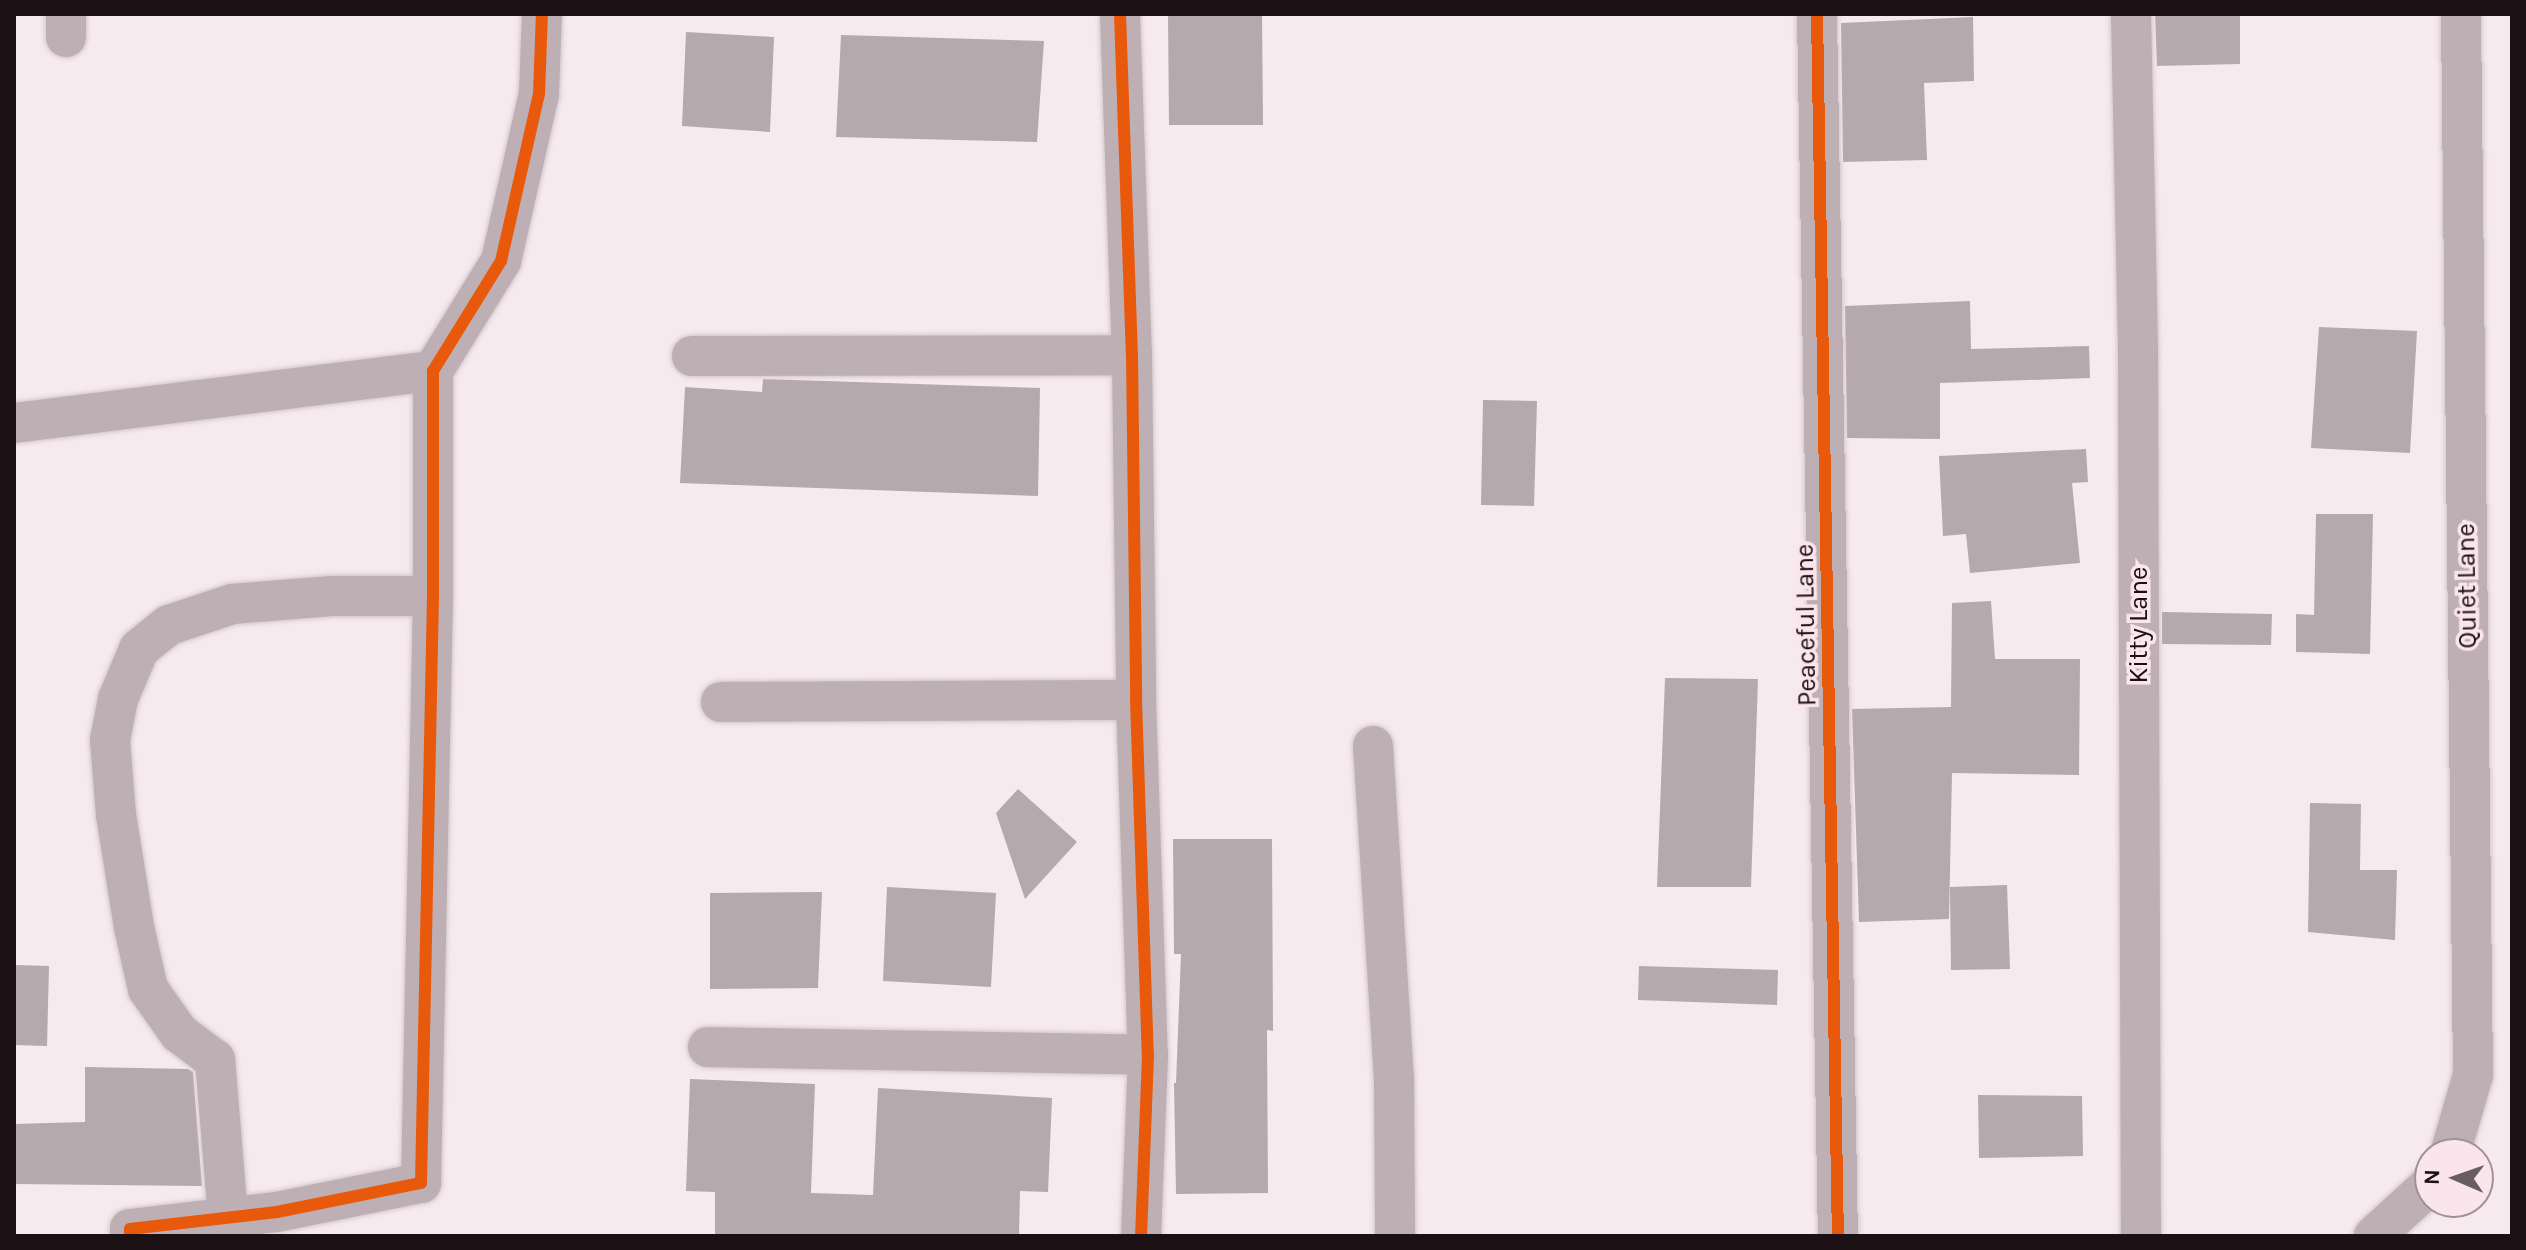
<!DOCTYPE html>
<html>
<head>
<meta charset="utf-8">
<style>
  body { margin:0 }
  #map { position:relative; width:2526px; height:1250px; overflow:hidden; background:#f6eaee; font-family:Karla,sans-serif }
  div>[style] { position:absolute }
  .building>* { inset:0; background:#b5a9ad }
  .roads { filter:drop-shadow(0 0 2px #d2c8cc) drop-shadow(0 0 2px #d2c8cc) }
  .minor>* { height:40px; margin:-20px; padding:0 20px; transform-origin:20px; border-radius:20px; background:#bdafb4 }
  .cycleway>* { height:12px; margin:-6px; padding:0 6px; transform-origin:6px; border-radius:6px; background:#e8590c }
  span { translate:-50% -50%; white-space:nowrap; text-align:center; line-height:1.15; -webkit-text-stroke:7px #fbe5ec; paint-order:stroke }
  .street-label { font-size:26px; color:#1b1115 }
  .frame { position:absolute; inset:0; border:16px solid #1b1115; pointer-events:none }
  .north { position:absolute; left:2414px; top:1138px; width:80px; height:80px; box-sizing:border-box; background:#fbe5ec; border:2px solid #a19096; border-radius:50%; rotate:272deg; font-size:22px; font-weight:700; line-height:32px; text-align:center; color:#1b1115 }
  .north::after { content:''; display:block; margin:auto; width:28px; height:36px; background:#685d61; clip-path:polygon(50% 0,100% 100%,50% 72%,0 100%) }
</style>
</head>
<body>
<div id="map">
  <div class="building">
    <i style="clip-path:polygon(1168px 14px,1262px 14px,1263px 125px,1169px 125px)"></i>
    <i style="clip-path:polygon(2155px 14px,2240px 14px,2240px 64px,2157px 66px)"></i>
    <i style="clip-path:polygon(1973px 17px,1974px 81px,1924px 83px,1927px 160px,1843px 162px,1841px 23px)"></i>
    <i style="clip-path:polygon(686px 32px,774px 37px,770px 132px,682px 126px)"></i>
    <i style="clip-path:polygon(841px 35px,1044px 41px,1037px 142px,836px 137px)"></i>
    <i style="clip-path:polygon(1970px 301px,1971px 349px,2089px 346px,2090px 378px,1940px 383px,1940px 439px,1847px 438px,1845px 306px)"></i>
    <i style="clip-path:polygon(2319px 327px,2417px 331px,2410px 453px,2311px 448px)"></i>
    <i style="clip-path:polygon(763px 379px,1040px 388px,1038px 496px,680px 483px,685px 387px,762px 392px)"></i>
    <i style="clip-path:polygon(1483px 400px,1537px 401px,1534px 506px,1481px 505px)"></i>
    <i style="clip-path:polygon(2086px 449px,2088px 482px,2072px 483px,2080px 563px,1970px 573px,1966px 534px,1943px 536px,1939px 456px)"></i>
    <i style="clip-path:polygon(2316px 514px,2373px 514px,2370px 654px,2296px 652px,2296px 614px,2314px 615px)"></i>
    <i style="clip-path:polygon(1991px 601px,1995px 659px,2080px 659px,2079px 775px,1952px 773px,1949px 919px,1859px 922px,1852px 709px,1951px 707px,1952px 603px)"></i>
    <i style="clip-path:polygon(2162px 612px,2272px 614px,2271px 645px,2162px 644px)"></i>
    <i style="clip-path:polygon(1665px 678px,1758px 679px,1751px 887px,1657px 887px)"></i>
    <i style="clip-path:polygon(1018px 789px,1077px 842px,1025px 899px,996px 813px)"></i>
    <i style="clip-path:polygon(2310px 803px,2361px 804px,2360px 870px,2397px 870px,2395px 940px,2308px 932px)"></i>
    <i style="clip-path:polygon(1173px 839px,1272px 839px,1273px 1031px,1267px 1030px,1268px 1193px,1176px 1194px,1174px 1083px,1176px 1083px,1181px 954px,1174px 954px)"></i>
    <i style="clip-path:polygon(2007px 885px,2010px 969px,1951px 970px,1950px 887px)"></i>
    <i style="clip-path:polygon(887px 887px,996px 893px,991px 987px,883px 981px)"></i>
    <i style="clip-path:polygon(822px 892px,818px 988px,710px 989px,710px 893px)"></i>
    <i style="clip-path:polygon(14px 965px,49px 966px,47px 1046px,14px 1045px)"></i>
    <i style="clip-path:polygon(1639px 966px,1778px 970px,1777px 1005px,1638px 1000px)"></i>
    <i style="clip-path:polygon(85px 1067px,188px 1069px,193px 1072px,202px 1186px,14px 1184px,14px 1124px,85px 1122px)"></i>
    <i style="clip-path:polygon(690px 1079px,815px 1084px,811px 1193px,873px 1195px,878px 1088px,1052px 1098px,1048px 1192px,1020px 1191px,1019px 1236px,715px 1236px,715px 1192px,686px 1191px)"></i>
    <i style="clip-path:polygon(1978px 1095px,2082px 1096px,2083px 1156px,1979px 1158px)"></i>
  </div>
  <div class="roads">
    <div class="minor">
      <i style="left:66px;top:14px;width:23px;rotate:90deg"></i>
      <i style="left:1120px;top:14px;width:341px;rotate:88deg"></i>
      <i style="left:1132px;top:355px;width:345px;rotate:89.3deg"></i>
      <i style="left:1136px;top:700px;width:355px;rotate:88.1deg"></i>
      <i style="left:1148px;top:1055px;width:181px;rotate:92.2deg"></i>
      <i style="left:1817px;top:14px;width:1222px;rotate:89.02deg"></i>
      <i style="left:2131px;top:14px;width:336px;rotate:88.8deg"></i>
      <i style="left:2138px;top:350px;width:886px;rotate:89.81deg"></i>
      <i style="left:692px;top:356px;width:440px;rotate:-0.1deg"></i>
      <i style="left:14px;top:423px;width:422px;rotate:-7.1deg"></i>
      <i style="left:721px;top:702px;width:415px;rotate:-0.3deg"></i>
      <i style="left:1373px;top:746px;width:334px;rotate:86.4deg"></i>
      <i style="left:1394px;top:1079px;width:157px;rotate:89.6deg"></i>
      <i style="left:708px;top:1047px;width:440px;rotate:1deg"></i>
      <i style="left:2450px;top:1154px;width:82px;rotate:-73.8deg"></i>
      <i style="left:2473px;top:1075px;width:1061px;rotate:-90.65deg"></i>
      <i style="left:228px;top:1217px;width:158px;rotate:-94.7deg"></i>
      <i style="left:215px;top:1060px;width:45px;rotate:-143.1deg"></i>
      <i style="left:179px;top:1033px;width:54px;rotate:-125.2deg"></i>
      <i style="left:148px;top:989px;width:64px;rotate:-102.7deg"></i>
      <i style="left:134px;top:927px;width:113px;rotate:-99.1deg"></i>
      <i style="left:116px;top:815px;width:75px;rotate:-94.6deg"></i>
      <i style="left:110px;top:740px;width:42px;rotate:-79deg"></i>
      <i style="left:118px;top:699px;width:54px;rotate:-67.2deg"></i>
      <i style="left:139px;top:649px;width:38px;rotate:-39deg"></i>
      <i style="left:169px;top:625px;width:66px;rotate:-18.4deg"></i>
      <i style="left:232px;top:604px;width:100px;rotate:-4.6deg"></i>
      <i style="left:332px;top:596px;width:101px"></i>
      <i style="left:130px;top:1236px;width:7px;rotate:-90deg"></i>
      <i style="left:130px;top:1229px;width:148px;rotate:-6.6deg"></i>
      <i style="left:277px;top:1212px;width:147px;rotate:-11.4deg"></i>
      <i style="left:421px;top:1183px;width:587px;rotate:-88.83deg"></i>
      <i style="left:433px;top:596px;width:225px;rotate:-90deg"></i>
      <i style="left:433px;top:371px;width:129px;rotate:-58.3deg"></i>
      <i style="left:501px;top:261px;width:171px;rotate:-77.2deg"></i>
      <i style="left:539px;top:94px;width:80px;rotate:-87.9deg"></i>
      <i style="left:2374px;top:1236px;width:76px;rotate:-42.3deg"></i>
    </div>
  </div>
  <div class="cycleway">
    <i style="left:1120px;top:14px;width:341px;rotate:88deg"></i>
    <i style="left:1132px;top:355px;width:345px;rotate:89.3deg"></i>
    <i style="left:1136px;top:700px;width:355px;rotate:88.1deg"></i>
    <i style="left:1148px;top:1055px;width:181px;rotate:92.2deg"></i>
    <i style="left:1817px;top:14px;width:1222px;rotate:89.02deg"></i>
    <i style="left:130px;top:1236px;width:7px;rotate:-90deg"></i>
    <i style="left:130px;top:1229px;width:148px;rotate:-6.6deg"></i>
    <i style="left:277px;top:1212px;width:147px;rotate:-11.4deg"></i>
    <i style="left:421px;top:1183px;width:587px;rotate:-88.83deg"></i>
    <i style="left:433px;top:596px;width:225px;rotate:-90deg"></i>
    <i style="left:433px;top:371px;width:129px;rotate:-58.3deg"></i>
    <i style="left:501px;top:261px;width:171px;rotate:-77.2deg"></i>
    <i style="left:539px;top:94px;width:80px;rotate:-87.9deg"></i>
  </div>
  <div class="street-label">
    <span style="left:2467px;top:586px;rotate:-91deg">Quiet Lane</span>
    <span style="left:1806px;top:625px;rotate:-91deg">Peaceful Lane</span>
    <span style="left:2139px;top:625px;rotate:-90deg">Kitty Lane</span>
  </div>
  <div class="frame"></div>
  <div class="north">N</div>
</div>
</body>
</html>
